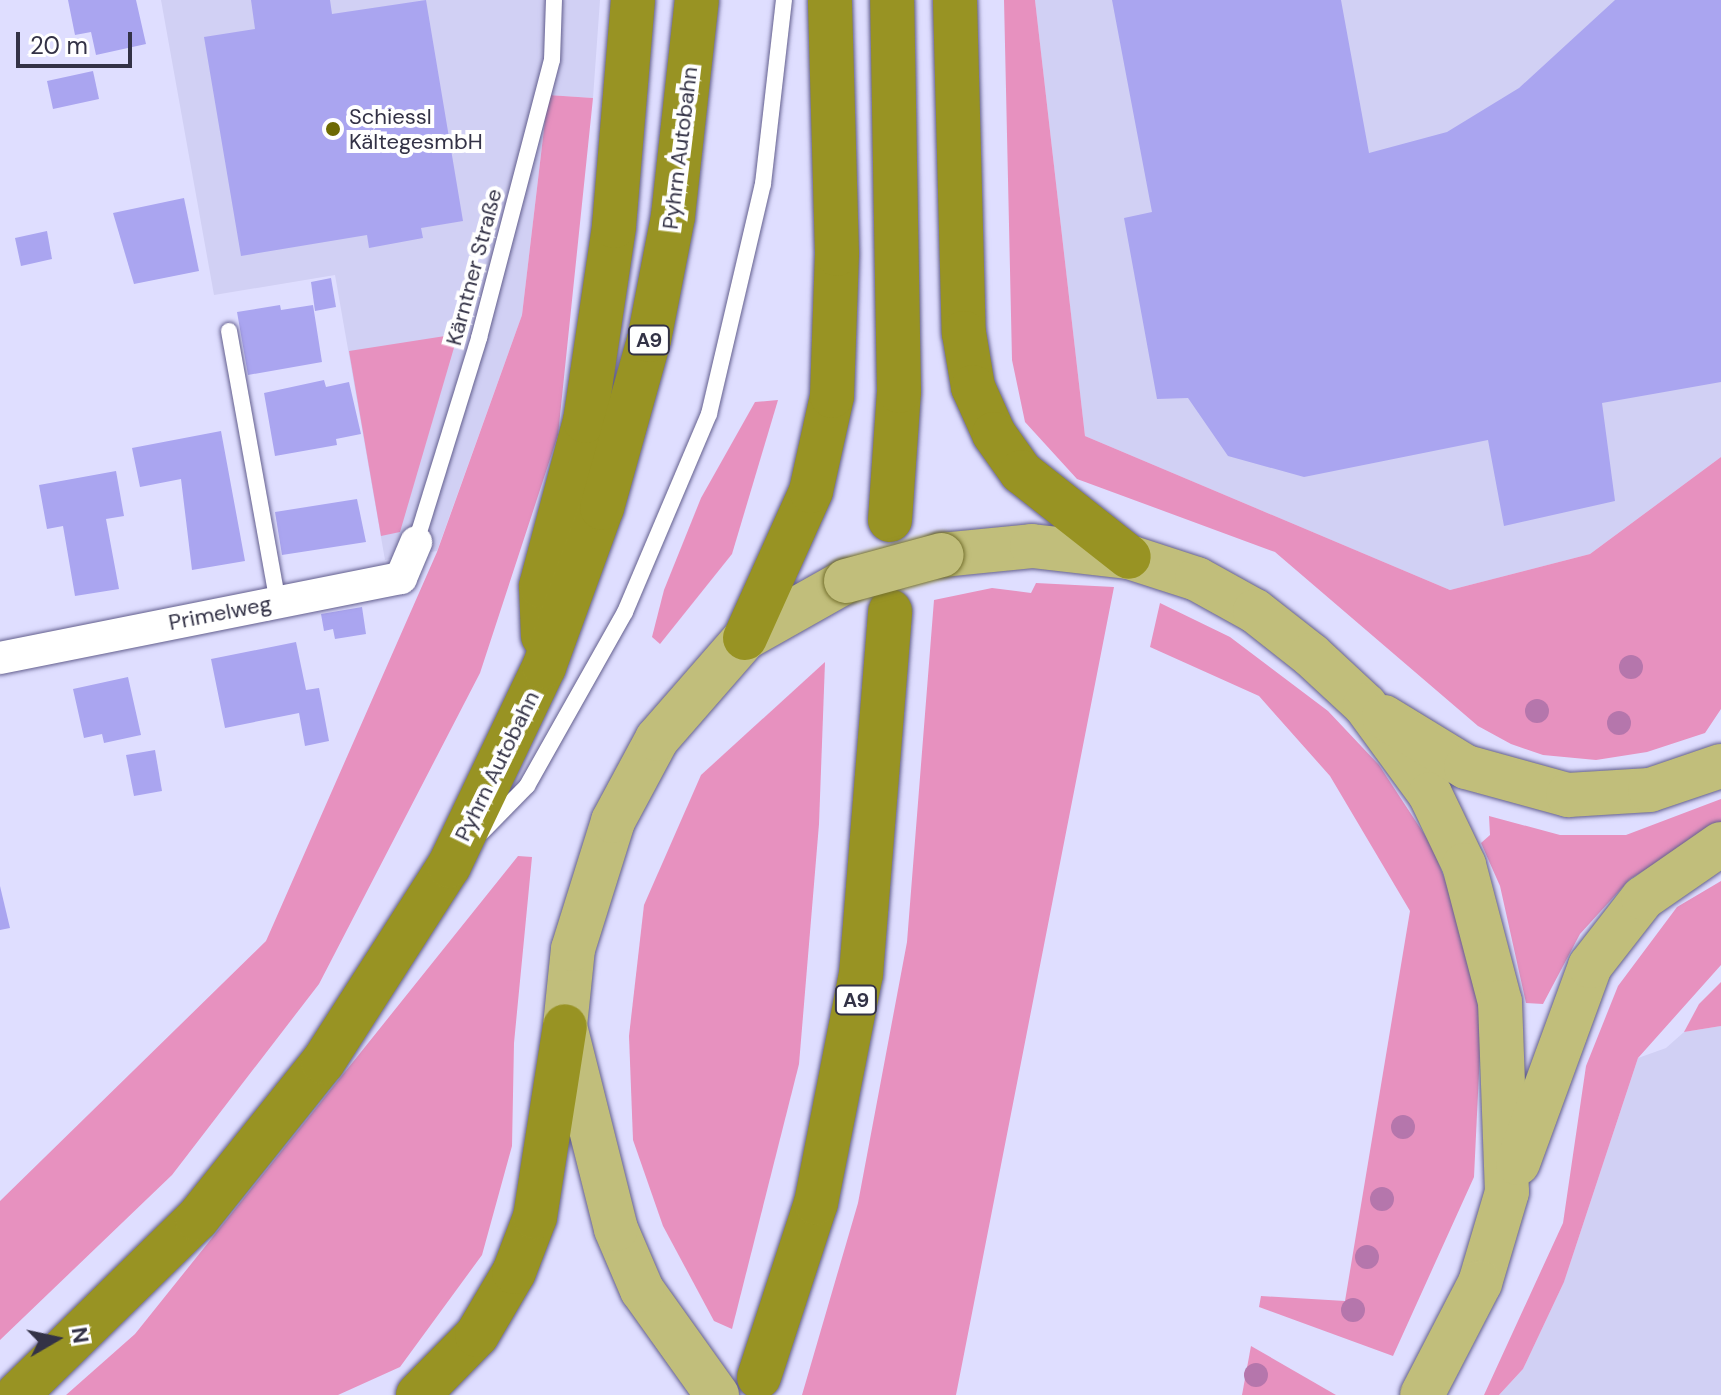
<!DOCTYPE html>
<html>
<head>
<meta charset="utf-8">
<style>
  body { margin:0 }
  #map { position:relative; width:1721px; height:1395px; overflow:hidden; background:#dfdeff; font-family:"DM Sans",sans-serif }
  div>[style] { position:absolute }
  .built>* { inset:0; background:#d1d0f4 }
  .green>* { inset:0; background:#e791bf }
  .building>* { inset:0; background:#aaa5f0 }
  .roads { filter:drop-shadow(0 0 2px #635f8e) drop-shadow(0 0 2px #635f8e) }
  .lane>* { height:16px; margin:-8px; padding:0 8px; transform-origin:8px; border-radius:8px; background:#fff }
  .street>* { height:32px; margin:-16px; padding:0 16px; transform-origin:16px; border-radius:16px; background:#fff }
  .primary>* { height:44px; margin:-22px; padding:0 22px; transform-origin:22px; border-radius:22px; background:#c1be7b }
  .highway>* { height:44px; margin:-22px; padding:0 22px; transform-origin:22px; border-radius:22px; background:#989323 }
  .bridges { filter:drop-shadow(0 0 2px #75712f) drop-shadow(0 0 2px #75712f) }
  .primary-bridge>* { height:44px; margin:-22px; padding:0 22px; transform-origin:22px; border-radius:22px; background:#c1be7b }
  .trees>* { width:24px; height:24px; margin:-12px; border-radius:50%; background:#b576ac }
  .dots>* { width:22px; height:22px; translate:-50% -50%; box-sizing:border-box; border:4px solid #fff; border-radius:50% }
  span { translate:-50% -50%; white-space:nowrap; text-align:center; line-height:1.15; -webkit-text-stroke:8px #fff; paint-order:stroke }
  .shield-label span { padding:2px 6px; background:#fff; border:2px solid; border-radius:6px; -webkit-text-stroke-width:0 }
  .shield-label { font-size:20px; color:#333246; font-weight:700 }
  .poi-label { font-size:22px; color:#333246 }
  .left { translate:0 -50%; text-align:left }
  .street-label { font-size:22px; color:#333246 }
  .north { position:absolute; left:16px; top:1299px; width:80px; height:80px; -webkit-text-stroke:6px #fff; paint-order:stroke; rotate:81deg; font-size:22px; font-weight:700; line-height:32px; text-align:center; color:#333246 }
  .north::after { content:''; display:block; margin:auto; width:28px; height:36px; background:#333246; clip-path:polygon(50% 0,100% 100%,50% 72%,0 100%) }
  .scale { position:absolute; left:16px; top:32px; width:116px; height:36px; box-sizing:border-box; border:4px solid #333246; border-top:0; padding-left:10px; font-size:24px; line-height:28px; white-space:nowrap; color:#333246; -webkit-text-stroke:6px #fff; paint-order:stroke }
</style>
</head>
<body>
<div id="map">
  <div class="built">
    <i style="clip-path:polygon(161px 0,600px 0,593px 98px,548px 95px,522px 315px,437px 551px,385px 560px,335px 275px,214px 295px)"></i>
    <i style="clip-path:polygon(1035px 0,1721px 0,1721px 457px,1590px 554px,1450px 590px,1085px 436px)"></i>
    <i style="clip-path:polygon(1721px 1026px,1721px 1395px,1499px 1395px,1523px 1369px,1564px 1282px,1638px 1058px,1666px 1048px,1684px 1032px)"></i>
  </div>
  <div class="green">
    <i style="clip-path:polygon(1004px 0,1035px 0,1085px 436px,1450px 590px,1590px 554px,1721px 457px,1721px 709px,1705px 733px,1647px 752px,1596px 760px,1543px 755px,1511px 744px,1478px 726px,1275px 552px,1077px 479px,1025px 422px,1012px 360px)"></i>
    <i style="clip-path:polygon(548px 95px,593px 98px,558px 435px,480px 673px,319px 984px,172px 1175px,0 1340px,0 1201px,266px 941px,437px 552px,522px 315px)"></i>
    <i style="clip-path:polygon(458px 334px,400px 532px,381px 536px,349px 351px)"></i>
    <i style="clip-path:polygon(778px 400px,732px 554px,660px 644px,652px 637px,664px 590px,701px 498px,755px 402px)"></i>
    <i style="clip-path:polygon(1036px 583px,1114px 587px,956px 1395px,802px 1395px,858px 1203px,907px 942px,934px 600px,992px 588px,1031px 593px)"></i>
    <i style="clip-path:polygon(1160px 603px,1230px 637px,1328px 711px,1379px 765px,1432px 846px,1463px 927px,1482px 1010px,1474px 1177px,1393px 1356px,1259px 1307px,1261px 1296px,1345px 1301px,1410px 911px,1330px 776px,1259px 696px,1150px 647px)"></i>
    <i style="clip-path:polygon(825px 662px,819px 824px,799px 1064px,732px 1329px,714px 1321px,663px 1226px,633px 1140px,629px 1036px,644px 905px,701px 775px)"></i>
    <i style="clip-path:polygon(1721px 799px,1721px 824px,1630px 879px,1580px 934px,1543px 1004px,1526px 1003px,1500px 886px,1481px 843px,1490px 835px,1489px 816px,1560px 835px,1626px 835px)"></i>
    <i style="clip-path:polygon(518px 856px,532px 857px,514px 1043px,512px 1146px,482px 1255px,400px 1367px,338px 1395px,66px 1395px,135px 1334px)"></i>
    <i style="clip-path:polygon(1721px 881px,1721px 965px,1638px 1058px,1564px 1282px,1523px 1369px,1499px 1395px,1484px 1395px,1563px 1223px,1586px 1066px,1618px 986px,1677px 907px)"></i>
    <i style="clip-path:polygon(1721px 982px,1721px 1026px,1684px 1032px,1699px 1004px)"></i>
    <i style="clip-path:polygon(1251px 1346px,1336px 1395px,1242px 1395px)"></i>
  </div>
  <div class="building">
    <i style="clip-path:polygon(68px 0,136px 0,146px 44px,96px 55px,91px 32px,75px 35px)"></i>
    <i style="clip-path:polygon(251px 0,330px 0,332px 14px,426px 0,463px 221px,421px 228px,423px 238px,369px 248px,367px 235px,241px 256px,204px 37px,255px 29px)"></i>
    <i style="clip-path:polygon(1112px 0,1341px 0,1369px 153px,1447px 132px,1519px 88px,1615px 0,1721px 0,1721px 382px,1602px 403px,1615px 501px,1504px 526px,1488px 440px,1304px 477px,1228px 456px,1188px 398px,1157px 399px,1124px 218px,1152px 212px)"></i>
    <i style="clip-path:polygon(93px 71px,99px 99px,53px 109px,47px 81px)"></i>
    <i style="clip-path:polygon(184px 198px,199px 271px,134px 284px,113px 213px)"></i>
    <i style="clip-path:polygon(47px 231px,52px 259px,21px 266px,15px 238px)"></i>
    <i style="clip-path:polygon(331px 278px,336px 307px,315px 311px,311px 282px)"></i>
    <i style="clip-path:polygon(280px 305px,281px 310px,313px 305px,322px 362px,248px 375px,237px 312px)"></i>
    <i style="clip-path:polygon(324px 380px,326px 387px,349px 382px,361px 434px,336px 439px,337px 445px,275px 456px,264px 393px)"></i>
    <i style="clip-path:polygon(221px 431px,245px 561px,192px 570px,181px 479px,140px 487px,132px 448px)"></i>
    <i style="clip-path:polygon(116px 471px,124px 516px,106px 519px,119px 589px,75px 596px,63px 526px,47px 529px,39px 485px)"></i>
    <i style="clip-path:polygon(357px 499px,366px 542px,282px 555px,275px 512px)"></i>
    <i style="clip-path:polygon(362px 607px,366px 634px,335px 639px,333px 629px,324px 631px,321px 614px)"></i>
    <i style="clip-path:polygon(296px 642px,306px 690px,319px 688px,329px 741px,305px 746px,299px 713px,225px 728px,211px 659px)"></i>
    <i style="clip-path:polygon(128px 677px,141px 735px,104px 743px,102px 734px,84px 738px,73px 689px)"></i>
    <i style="clip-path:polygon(155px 750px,162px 791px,134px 796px,126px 755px)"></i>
    <i style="clip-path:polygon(0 886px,10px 928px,0 930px)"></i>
  </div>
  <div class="roads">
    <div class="lane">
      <i style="left:229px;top:331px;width:275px;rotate:79.8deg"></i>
      <i style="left:416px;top:542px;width:214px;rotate:-72.8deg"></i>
      <i style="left:479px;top:338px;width:287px;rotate:-75.3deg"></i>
      <i style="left:552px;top:60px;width:60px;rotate:-88.1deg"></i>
      <i style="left:483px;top:831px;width:63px;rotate:-45.6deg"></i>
      <i style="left:527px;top:786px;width:200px;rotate:-60.6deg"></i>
      <i style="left:625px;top:612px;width:215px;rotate:-67deg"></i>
      <i style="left:709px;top:414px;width:236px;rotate:-76.8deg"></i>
      <i style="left:763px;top:184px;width:185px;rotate:-83.5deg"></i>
    </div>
    <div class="street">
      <i style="left:0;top:658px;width:409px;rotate:-11.3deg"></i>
      <i style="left:401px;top:578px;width:39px;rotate:-67deg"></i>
    </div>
    <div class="primary">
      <i style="left:942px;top:555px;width:90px;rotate:-5.7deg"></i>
      <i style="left:1032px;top:546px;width:98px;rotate:6.5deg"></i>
      <i style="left:1129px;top:557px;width:71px;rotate:17.9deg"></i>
      <i style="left:1197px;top:579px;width:66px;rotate:28.9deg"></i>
      <i style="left:1255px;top:611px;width:71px;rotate:38.2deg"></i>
      <i style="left:1311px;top:655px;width:74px;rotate:42.8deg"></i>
      <i style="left:1365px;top:705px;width:110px;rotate:53.9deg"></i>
      <i style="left:1430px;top:794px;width:79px;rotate:64.4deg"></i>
      <i style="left:1464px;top:865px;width:142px;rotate:75.3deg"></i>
      <i style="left:1500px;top:1002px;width:190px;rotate:87.9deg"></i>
      <i style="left:1507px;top:1192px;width:95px;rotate:106.5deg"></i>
      <i style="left:1480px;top:1283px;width:126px;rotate:117.4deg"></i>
      <i style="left:1384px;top:717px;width:96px;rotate:31.4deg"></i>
      <i style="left:1466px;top:767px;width:106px;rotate:15.4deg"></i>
      <i style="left:1568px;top:795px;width:82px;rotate:-3.5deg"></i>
      <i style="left:1650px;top:790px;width:75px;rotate:-18.7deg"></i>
      <i style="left:1518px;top:1163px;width:210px;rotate:-69.9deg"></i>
      <i style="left:1590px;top:966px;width:86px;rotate:-52.1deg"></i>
      <i style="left:1643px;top:898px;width:95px;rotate:-34.7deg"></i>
      <i style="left:717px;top:1395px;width:129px;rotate:-125.5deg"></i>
      <i style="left:642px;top:1290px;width:66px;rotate:-113.1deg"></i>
      <i style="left:616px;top:1229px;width:209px;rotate:-104.1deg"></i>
      <i style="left:565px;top:1026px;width:77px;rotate:-84.1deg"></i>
      <i style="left:573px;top:949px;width:134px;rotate:-72.6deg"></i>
      <i style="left:613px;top:821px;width:93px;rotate:-61.8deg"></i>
      <i style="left:657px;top:739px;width:134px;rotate:-48.9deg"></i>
      <i style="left:745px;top:638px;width:116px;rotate:-29.4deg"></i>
    </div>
    <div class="highway">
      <i style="left:955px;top:0;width:333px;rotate:88.5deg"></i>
      <i style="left:964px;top:333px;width:55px;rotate:80.5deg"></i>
      <i style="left:973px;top:387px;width:51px;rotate:65.9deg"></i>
      <i style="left:994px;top:434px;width:47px;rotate:54.6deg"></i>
      <i style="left:1021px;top:472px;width:137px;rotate:38.2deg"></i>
      <i style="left:890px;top:520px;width:129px;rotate:-86deg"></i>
      <i style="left:899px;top:391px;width:391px;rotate:-91deg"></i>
      <i style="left:543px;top:636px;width:50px;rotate:-92.3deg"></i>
      <i style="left:541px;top:586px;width:171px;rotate:-75.1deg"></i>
      <i style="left:585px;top:421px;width:197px;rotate:-81.5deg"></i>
      <i style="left:614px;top:226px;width:227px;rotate:-85.2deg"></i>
      <i style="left:745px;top:638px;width:161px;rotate:-65.8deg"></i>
      <i style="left:811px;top:491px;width:97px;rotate:-77.5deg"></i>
      <i style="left:832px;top:396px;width:142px;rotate:-88deg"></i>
      <i style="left:837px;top:254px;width:254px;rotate:-91.6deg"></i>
      <i style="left:759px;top:1377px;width:183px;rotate:-71.9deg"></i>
      <i style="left:816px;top:1203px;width:233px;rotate:-78.9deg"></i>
      <i style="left:861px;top:974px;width:364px;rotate:-85.4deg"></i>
      <i style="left:17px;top:1395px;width:252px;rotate:-44.4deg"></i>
      <i style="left:197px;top:1219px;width:201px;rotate:-51.3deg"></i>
      <i style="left:323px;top:1062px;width:233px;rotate:-57.3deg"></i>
      <i style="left:449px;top:866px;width:221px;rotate:-64.5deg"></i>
      <i style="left:544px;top:667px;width:169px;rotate:-70deg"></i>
      <i style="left:602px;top:508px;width:174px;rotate:-74.4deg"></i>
      <i style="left:649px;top:340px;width:126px;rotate:-79deg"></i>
      <i style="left:673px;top:216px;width:217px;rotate:-83.7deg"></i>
      <i style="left:418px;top:1395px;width:84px;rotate:-45.5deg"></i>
      <i style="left:477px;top:1335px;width:73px;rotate:-59.6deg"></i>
      <i style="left:514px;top:1272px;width:59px;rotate:-69.1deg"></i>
      <i style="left:535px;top:1217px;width:193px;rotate:-81.1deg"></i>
    </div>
  </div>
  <div class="bridges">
    <div class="primary-bridge">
      <i style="left:846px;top:581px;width:99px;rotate:-15.2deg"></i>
    </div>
  </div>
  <div class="trees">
    <i style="left:1631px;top:667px"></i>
    <i style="left:1537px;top:711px"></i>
    <i style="left:1619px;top:723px"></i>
    <i style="left:1403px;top:1127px"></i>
    <i style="left:1382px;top:1199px"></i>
    <i style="left:1367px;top:1257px"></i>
    <i style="left:1353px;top:1310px"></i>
    <i style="left:1256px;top:1375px"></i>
  </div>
  <div class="dots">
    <i style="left:333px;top:129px;background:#6d6902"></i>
  </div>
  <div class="shield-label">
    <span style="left:649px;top:340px">A9</span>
    <span style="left:856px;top:1000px">A9</span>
  </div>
  <div class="poi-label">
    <span class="left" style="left:349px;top:129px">Schiessl<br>KältegesmbH</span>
  </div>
  <div class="street-label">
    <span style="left:680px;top:148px;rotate:-83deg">Pyhrn Autobahn</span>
    <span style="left:474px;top:267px;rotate:-75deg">Kärntner Straße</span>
    <span style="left:220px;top:613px;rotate:-11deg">Primelweg</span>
    <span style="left:497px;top:766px;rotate:-64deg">Pyhrn Autobahn</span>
  </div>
  <div class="north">N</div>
  <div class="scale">20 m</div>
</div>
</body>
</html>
